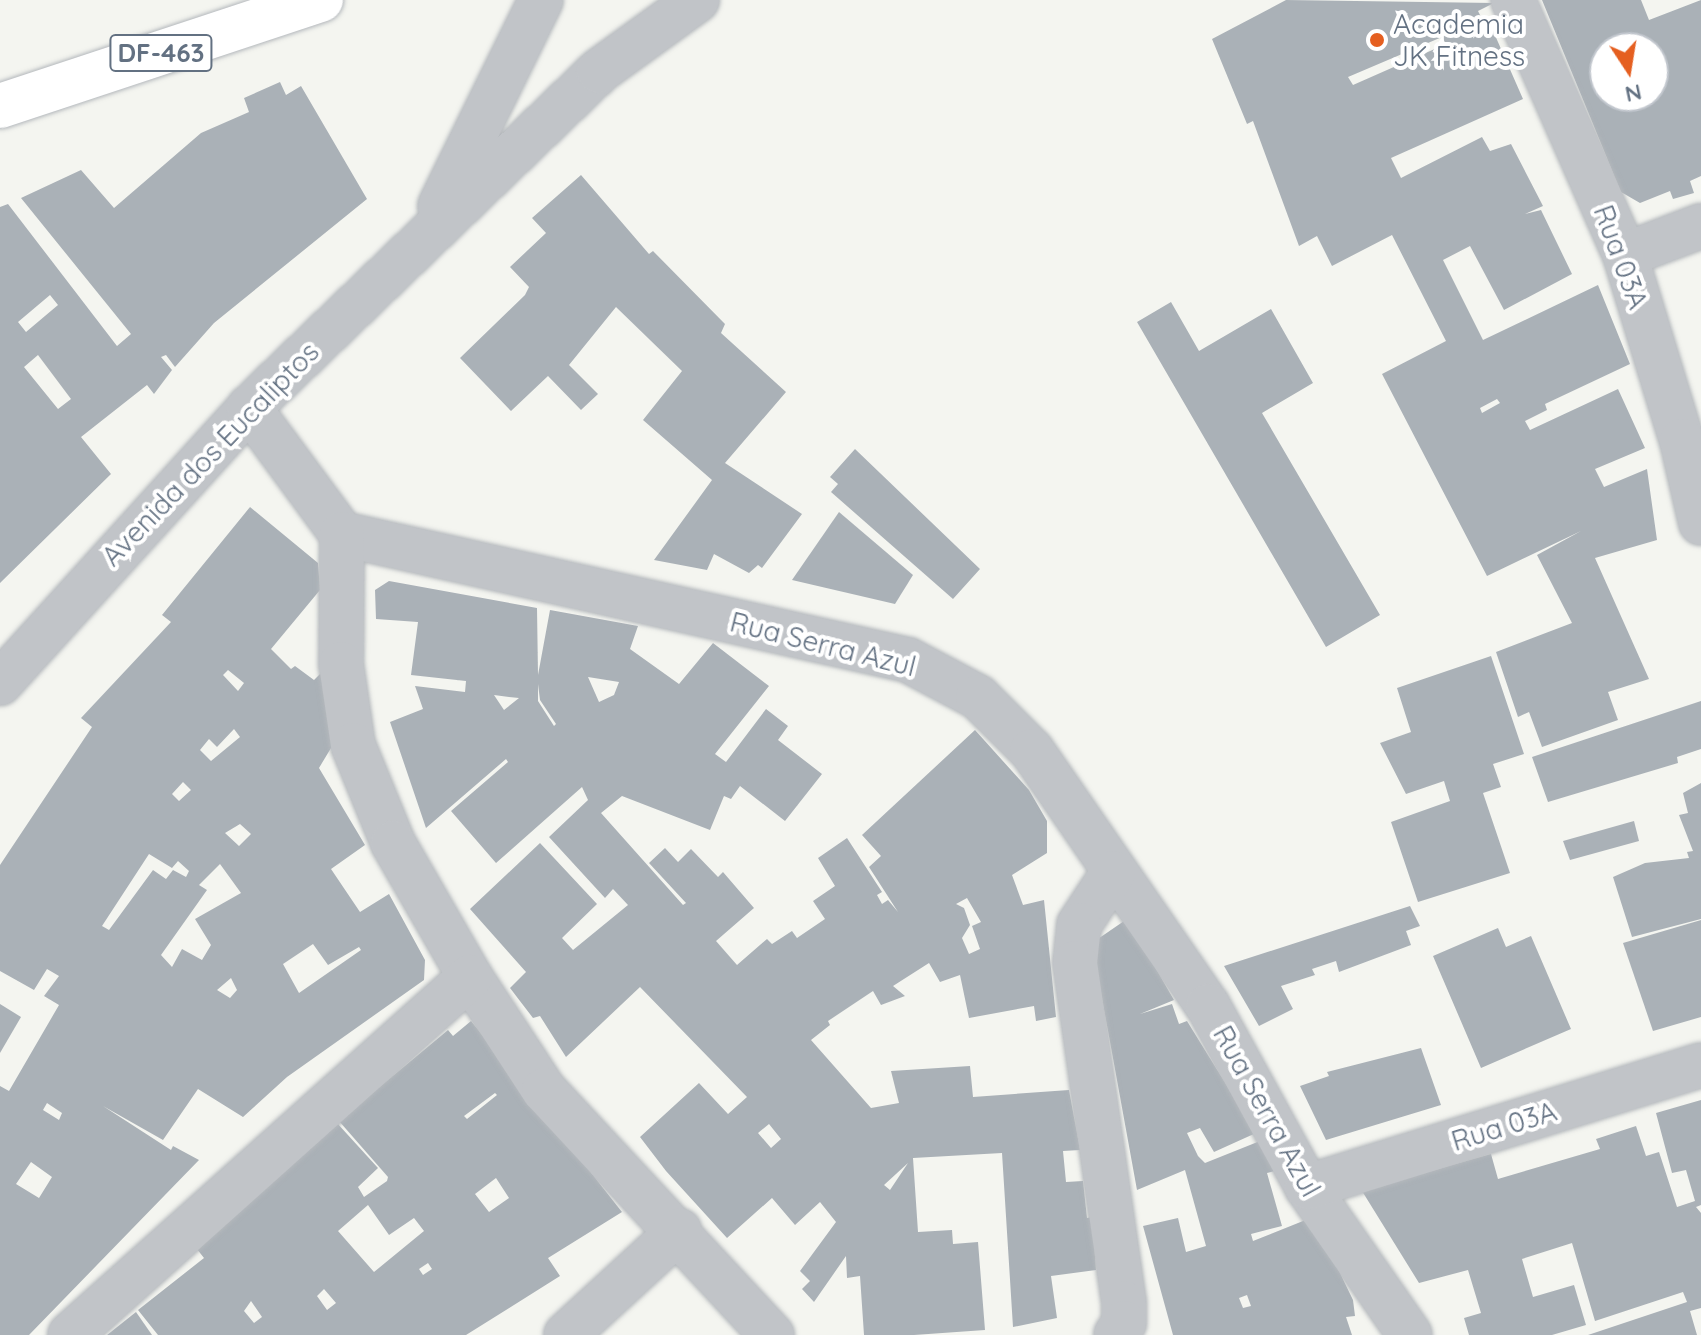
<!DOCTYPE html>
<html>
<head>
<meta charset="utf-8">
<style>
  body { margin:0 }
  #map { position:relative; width:1701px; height:1335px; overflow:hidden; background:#f4f5f0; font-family:Quicksand,sans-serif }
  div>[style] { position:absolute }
  .building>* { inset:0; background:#aab1b7 }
  .roads { filter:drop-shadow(0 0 2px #b4b8bc) drop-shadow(0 0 2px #b4b8bc) }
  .minor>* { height:44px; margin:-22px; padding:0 22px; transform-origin:22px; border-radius:22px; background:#c1c4c8 }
  .major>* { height:44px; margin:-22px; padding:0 22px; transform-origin:22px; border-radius:22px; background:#fff }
  .dots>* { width:22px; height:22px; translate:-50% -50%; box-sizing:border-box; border:4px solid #fff; border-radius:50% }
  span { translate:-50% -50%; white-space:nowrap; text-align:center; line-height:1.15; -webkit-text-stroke:8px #fff; paint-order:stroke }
  .shield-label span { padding:2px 6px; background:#fff; border:2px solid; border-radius:6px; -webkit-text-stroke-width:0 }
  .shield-label { font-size:26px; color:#637182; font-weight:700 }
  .poi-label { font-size:28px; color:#637182 }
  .left { translate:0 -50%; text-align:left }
  .street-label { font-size:28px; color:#637182 }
  .north { position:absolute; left:1589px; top:32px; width:80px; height:80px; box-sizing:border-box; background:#fff; border:2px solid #c1c6cd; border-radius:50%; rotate:168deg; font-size:22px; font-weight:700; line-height:32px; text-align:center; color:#637182 }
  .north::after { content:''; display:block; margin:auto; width:28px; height:36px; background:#e55f20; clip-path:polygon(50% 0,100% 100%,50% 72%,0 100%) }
</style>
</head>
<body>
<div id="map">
  <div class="building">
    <i style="clip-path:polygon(evenodd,1286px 0,1494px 3px,1478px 11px,1482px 19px,1487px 17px,1523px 99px,1391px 158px,1401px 178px,1482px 137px,1490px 151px,1511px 144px,1543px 206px,1525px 214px,1541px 210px,1572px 274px,1504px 310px,1470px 246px,1443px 260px,1483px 340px,1598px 285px,1630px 364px,1545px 404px,1547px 410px,1525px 421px,1530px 430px,1618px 389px,1645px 448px,1595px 469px,1604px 487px,1647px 469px,1657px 540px,1595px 558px,1649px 679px,1608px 692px,1618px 720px,1542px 747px,1529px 712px,1518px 717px,1496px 652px,1572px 623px,1537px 555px,1581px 531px,1487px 576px,1382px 374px,1446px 341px,1392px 235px,1332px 266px,1317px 236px,1299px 246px,1253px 121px,1247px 124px,1212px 39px,1286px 0,1442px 37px,1446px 44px,1353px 85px,1348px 77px,1442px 37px,1286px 0,1497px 399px,1500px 403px,1482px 413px,1480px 408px,1497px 399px)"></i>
    <i style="clip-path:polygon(evenodd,1542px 0,1641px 0,1649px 20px,1701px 0,1701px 176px,1690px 181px,1694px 193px,1673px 199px,1670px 191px,1640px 203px,1621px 192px,1542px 0,1605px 48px,1653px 48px,1653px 96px,1605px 96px,1605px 48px)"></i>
    <i style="clip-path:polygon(evenodd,280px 82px,286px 95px,301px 86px,367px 199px,214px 323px,175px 367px,166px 355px,161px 357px,172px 370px,154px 394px,147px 385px,81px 437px,111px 474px,0 583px,0 207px,8px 204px,117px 346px,131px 334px,21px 198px,81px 170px,114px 208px,201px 133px,249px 112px,244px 98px,280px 82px,50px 295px,58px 305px,26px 332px,18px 322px,50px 295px,280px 82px,38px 355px,71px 399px,58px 409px,24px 367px,38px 355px)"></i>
    <i style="clip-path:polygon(581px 175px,649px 254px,653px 251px,725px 324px,721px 333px,786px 392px,725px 463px,802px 514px,762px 568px,758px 565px,749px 573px,714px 554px,707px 570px,654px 560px,712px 480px,643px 420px,682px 371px,616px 307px,569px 365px,598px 394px,581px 410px,548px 376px,511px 411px,460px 358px,525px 295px,529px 287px,510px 267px,546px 233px,532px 218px)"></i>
    <i style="clip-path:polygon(1171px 302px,1199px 351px,1271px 309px,1313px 383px,1262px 413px,1380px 615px,1326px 647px,1137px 322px)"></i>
    <i style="clip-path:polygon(855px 449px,980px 569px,953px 599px,831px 492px,838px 484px,830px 477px)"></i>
    <i style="clip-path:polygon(evenodd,250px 507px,318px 563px,320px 590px,271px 649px,291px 669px,295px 666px,314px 680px,329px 665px,334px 743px,319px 768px,365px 845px,331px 869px,360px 912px,389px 894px,425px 960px,424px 980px,287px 1077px,243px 1117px,198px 1089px,163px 1140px,103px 1106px,171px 1150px,173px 1146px,199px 1160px,29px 1335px,0 1335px,0 1086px,9px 1091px,59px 1005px,44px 996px,59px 976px,47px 969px,34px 990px,0 971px,0 865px,92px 727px,81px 718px,171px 622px,162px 615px,250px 507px,228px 670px,244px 683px,238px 691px,223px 675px,228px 670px,250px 507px,234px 729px,240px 737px,211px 761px,200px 750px,209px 739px,217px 747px,234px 729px,250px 507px,183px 782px,191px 790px,179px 801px,172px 794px,183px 782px,250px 507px,240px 824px,251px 834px,239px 846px,225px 833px,240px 824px,250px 507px,149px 854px,172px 868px,178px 861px,189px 871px,186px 877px,173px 870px,166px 879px,153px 870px,109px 930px,102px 926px,149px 854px,250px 507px,220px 864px,241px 893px,195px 919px,211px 945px,202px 960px,182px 949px,172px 967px,161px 955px,207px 890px,199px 885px,220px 864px,250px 507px,313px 944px,328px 965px,359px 947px,361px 950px,299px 993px,283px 964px,313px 944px,250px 507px,231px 978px,237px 990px,230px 998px,217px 990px,231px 978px,250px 507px,47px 1103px,62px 1113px,59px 1120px,43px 1110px,47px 1103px,250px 507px,31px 1162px,52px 1177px,39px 1198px,16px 1184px,31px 1162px)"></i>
    <i style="clip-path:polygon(839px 512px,913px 575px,895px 604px,792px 580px)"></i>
    <i style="clip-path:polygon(evenodd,389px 581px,537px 608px,538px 675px,550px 610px,638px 626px,630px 649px,679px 684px,713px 643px,769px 686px,715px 754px,726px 762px,766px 709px,788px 726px,778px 740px,822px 774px,785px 821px,740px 786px,731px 799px,724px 796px,710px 830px,622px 796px,601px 813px,683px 905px,686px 903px,649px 863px,665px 848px,678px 862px,691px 849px,718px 877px,723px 872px,754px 908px,716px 941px,737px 965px,767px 939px,772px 944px,792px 931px,797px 938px,825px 919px,813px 901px,835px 886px,818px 858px,847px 838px,882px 892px,877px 895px,882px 904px,888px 900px,898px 912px,869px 867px,881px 856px,862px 835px,975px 730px,1029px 790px,1047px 821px,1047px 853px,1012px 875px,1023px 905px,1044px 900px,1056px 1017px,1036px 1021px,1034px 1006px,969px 1018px,960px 975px,940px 982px,929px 963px,893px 986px,905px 996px,881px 1005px,873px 991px,828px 1021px,830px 1025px,811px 1040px,871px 1108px,899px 1103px,891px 1071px,970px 1066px,973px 1097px,1069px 1090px,1080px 1150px,1063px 1151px,1066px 1182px,1083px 1181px,1087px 1218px,1092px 1217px,1096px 1270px,1051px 1276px,1057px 1318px,1013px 1327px,1002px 1153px,913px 1158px,918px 1232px,952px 1230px,953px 1244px,978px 1242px,985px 1330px,914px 1335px,864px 1335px,860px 1276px,847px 1278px,846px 1256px,814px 1302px,802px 1289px,810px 1281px,800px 1271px,836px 1222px,820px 1202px,795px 1225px,772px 1198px,727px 1238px,666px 1171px,640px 1137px,699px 1083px,728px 1114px,747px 1097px,640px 987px,566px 1057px,540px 1016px,533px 1018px,510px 988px,526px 972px,470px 909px,540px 843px,597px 904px,562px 938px,573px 950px,628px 905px,613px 889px,605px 898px,549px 837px,588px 800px,582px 787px,496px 863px,451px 811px,508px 762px,506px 759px,426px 828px,390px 722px,423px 709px,415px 686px,465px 692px,466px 681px,411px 675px,418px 622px,376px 619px,375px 590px,389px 581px,588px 677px,619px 682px,614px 695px,599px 702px,588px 677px,389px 581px,538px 684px,540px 700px,556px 724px,554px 726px,538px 701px,538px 684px,389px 581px,494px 695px,509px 697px,519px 698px,504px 710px,494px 695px,389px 581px,967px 898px,981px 922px,972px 926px,980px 949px,969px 954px,962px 938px,970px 925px,964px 908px,956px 904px,967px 898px,389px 581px,769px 1124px,781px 1139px,771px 1148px,758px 1133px,769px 1124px,389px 581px,908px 1163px,890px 1190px,884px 1185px,908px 1163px)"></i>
    <i style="clip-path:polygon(1491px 656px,1524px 754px,1493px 764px,1501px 787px,1483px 793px,1510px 873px,1418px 902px,1391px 822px,1450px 801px,1444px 781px,1406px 794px,1380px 743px,1411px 732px,1397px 688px)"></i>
    <i style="clip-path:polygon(1701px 701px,1701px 749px,1677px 757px,1678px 763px,1548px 802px,1532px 757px)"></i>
    <i style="clip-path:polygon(1701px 783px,1701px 919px,1632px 937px,1613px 877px,1645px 863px,1689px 858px,1687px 852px,1693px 851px,1679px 815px,1688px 813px,1683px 793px)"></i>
    <i style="clip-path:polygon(1634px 821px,1639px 841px,1570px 860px,1563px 841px)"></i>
    <i style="clip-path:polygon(1410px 906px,1420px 926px,1406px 931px,1411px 945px,1339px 972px,1336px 961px,1312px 969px,1315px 975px,1281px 986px,1293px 1009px,1259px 1026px,1224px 966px)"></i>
    <i style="clip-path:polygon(evenodd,1127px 919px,1174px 1000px,1140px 1014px,1172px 1004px,1179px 1024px,1187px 1021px,1256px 1133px,1214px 1152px,1200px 1128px,1187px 1133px,1198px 1156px,1205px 1163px,1260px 1141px,1278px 1170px,1267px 1173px,1282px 1226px,1251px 1234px,1253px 1241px,1313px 1217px,1353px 1300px,1355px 1316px,1346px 1317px,1352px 1335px,1173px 1335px,1143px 1226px,1178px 1218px,1186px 1252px,1206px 1246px,1185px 1170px,1137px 1190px,1092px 943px,1127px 919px,1247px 1295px,1251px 1306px,1243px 1308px,1239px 1298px,1247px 1295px)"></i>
    <i style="clip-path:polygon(1701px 920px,1701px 1017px,1653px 1031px,1623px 943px)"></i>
    <i style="clip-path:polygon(1498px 928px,1506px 947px,1531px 936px,1571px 1029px,1481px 1068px,1433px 956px)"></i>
    <i style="clip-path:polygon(0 1004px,21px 1017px,0 1053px)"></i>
    <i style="clip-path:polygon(evenodd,471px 1021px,622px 1212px,548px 1258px,560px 1276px,466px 1335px,158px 1335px,138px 1310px,204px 1258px,193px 1244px,337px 1123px,378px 1168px,358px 1187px,364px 1197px,387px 1181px,388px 1177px,339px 1121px,448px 1030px,453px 1036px,471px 1021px,495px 1093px,497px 1095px,467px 1119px,464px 1116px,495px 1093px,471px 1021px,496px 1178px,509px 1198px,489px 1212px,475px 1194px,496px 1178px,471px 1021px,368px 1205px,389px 1235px,414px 1218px,424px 1231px,374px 1272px,338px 1231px,368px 1205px,471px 1021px,428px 1263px,432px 1269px,423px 1275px,419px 1269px,428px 1263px,471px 1021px,324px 1289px,336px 1303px,327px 1310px,317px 1296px,324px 1289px,471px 1021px,251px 1301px,262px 1317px,254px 1323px,244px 1311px,251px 1301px)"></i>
    <i style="clip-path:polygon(1421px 1048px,1441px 1105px,1326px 1140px,1300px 1086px,1329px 1076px,1327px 1072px)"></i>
    <i style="clip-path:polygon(1701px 1100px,1701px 1205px,1696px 1207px,1701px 1213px,1701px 1308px,1690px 1311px,1697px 1335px,1588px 1335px,1687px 1302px,1683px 1292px,1595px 1321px,1572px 1243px,1522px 1259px,1533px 1297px,1574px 1285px,1586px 1325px,1552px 1335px,1469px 1335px,1464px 1318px,1481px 1313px,1468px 1270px,1419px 1283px,1362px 1191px,1491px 1154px,1498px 1179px,1600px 1149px,1596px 1139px,1636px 1126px,1646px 1156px,1659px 1152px,1677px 1207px,1695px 1201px,1686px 1170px,1672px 1173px,1656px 1113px)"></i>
    <i style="clip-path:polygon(136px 1312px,152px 1335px,107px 1335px)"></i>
  </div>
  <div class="roads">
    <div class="minor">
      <i style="left:1513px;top:0;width:279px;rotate:66.3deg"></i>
      <i style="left:1625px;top:255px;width:195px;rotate:73deg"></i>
      <i style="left:1682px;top:441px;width:84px;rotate:77deg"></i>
      <i style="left:440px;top:206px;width:229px;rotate:-63.9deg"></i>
      <i style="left:1625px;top:255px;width:81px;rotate:-20.9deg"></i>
      <i style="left:249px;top:408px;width:157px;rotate:53.6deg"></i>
      <i style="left:342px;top:534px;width:580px;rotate:12.55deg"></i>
      <i style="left:908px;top:660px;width:79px;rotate:27.9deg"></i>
      <i style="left:978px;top:697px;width:76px;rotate:45deg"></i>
      <i style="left:1032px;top:751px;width:310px;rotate:55.4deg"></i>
      <i style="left:1208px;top:1006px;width:206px;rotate:61.3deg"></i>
      <i style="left:1307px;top:1187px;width:180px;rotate:55.2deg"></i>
      <i style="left:342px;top:534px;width:130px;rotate:90.4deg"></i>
      <i style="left:341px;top:664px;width:82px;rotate:81.6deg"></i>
      <i style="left:353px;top:745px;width:106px;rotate:67.8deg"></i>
      <i style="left:393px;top:843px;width:155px;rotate:60.1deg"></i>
      <i style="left:470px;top:977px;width:135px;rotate:56.8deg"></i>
      <i style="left:544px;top:1090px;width:335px;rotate:47.1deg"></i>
      <i style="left:0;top:683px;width:371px;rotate:-47.8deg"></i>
      <i style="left:249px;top:408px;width:486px;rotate:-43.9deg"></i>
      <i style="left:599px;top:71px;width:121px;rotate:-35.9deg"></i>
      <i style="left:1113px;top:873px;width:62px;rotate:123.2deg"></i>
      <i style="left:1079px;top:925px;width:38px;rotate:96deg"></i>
      <i style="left:1075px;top:963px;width:344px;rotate:81.8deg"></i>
      <i style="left:1124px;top:1303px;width:20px;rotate:90deg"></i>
      <i style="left:1124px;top:1323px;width:14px;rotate:124deg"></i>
      <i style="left:1307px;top:1187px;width:412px;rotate:-17.2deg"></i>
      <i style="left:70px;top:1335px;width:537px;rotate:-41.83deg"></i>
      <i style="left:566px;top:1335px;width:154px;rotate:-42.6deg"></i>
    </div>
    <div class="major">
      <i style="left:0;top:106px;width:338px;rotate:-18.3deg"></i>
    </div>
  </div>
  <div class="dots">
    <i style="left:1377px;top:40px;background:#e55f20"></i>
  </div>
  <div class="shield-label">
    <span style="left:161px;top:53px">DF-463</span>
  </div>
  <div class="poi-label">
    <span class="left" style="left:1393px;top:40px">Academia<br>JK Fitness</span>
  </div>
  <div class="street-label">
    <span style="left:1621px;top:257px;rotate:70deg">Rua 03A</span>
    <span style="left:210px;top:454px;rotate:-46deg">Avenida dos Eucaliptos</span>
    <span style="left:823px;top:644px;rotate:14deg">Rua Serra Azul</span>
    <span style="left:1267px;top:1111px;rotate:61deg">Rua Serra Azul</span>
    <span style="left:1504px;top:1126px;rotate:-17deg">Rua 03A</span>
  </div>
  <div class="north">N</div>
</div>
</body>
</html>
